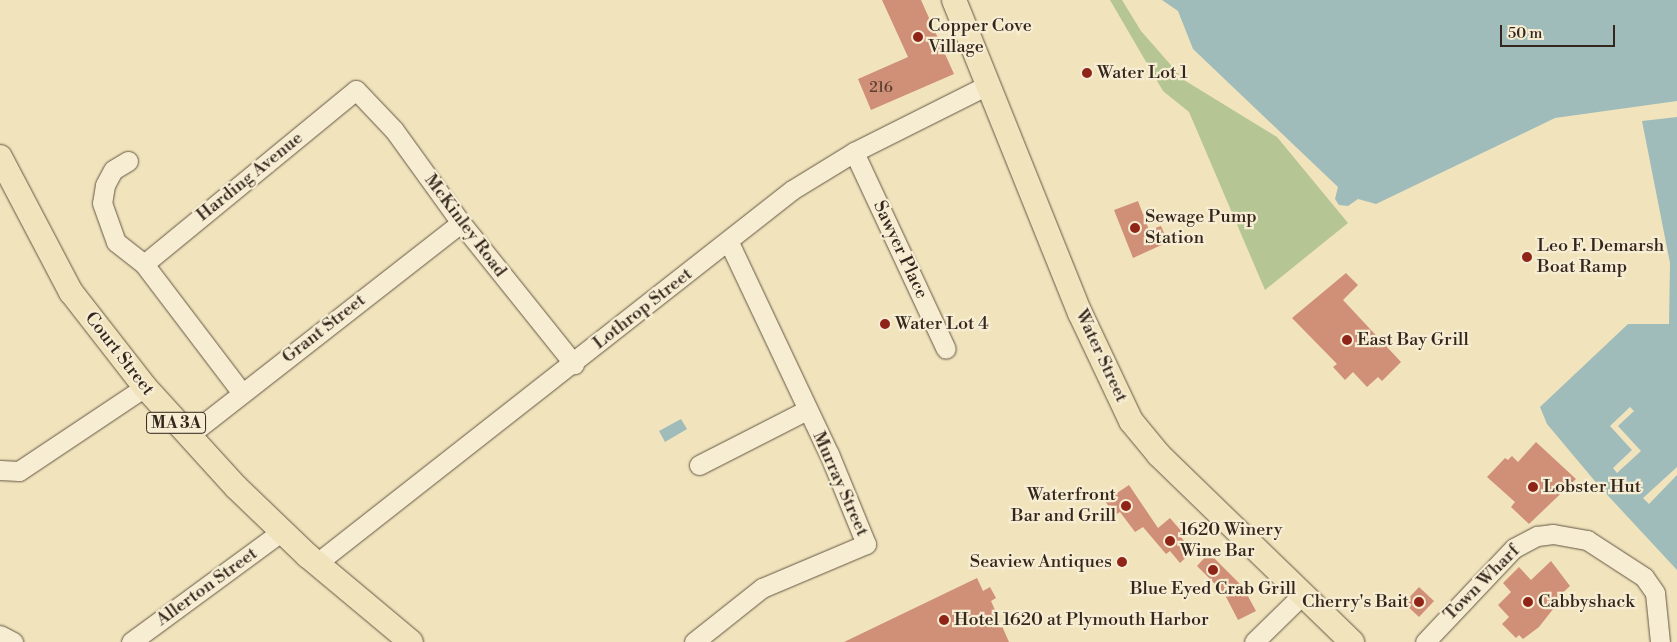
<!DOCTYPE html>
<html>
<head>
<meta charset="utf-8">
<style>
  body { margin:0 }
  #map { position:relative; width:1677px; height:642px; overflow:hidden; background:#f1e4bc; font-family:"Libre Bodoni",serif }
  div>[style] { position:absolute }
  .green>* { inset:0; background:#b5c594 }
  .water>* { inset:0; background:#9fbcbb }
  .pier>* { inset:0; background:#f1e4bc }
  .building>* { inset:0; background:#d08f77 }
  .roads { filter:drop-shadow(0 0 1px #635644) drop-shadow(0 0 1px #635644) }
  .minor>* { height:19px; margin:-9.5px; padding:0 9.5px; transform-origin:9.5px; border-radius:9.5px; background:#f6edd3 }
  .major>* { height:24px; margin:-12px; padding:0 12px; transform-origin:12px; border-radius:12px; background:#f1e4bc }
  .dots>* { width:14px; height:14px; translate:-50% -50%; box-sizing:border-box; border:2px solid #f6edd3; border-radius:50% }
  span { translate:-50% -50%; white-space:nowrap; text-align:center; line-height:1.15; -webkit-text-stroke:4.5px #f6edd3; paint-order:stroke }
  .number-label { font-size:15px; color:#5b4033 }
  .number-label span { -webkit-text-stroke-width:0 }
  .shield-label span { padding:1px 4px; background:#f6edd3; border:1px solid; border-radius:4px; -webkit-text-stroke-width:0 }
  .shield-label { font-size:16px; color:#34261c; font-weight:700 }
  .poi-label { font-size:18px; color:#34261c }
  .left { translate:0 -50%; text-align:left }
  .right { translate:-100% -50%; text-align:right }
  .street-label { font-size:18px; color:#34261c }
  .scale { position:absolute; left:1500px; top:25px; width:115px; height:22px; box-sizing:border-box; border:2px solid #34261c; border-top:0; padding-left:6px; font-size:15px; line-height:18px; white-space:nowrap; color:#34261c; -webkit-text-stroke:4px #f6edd3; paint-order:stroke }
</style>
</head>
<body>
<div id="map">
  <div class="green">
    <i style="clip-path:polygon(1110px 0,1122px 0,1141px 31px,1184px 80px,1277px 137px,1348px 223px,1265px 290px,1189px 112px,1163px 91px)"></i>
  </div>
  <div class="water">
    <i style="clip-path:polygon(1162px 0,1677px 0,1677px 101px,1555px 118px,1376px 204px,1358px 199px,1348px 206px,1339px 205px,1335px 199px,1338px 187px,1193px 49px,1178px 11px)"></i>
    <i style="clip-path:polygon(1677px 117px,1677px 570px,1599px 486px,1547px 424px,1540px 407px,1628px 324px,1669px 324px,1670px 263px,1642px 121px)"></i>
    <i style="clip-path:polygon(681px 419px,687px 429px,665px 442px,659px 431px)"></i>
  </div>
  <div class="pier">
    <i style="clip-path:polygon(1630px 407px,1634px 411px,1618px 426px,1641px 451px,1617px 473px,1613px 468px,1632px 450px,1610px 426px)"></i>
    <i style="clip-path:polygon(1677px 467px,1677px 475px,1649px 504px,1643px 498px)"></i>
  </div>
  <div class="building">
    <i style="clip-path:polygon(882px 0,921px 0,954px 74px,871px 110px,858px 79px,908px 57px)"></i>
    <i style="clip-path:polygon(1138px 201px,1149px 230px,1161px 226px,1168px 242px,1133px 258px,1114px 210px)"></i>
    <i style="clip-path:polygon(1346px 273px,1358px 285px,1343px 300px,1401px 362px,1382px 381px,1378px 377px,1367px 387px,1353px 372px,1345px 380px,1333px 367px,1337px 364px,1292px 318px)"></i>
    <i style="clip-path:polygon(1536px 442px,1576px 479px,1529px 524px,1511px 507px,1515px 502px,1487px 477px,1505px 458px,1508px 460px,1512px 456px,1518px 462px)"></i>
    <i style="clip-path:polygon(1129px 485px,1158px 528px,1170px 518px,1182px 532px,1179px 535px,1193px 551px,1180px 563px,1170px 551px,1166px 554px,1143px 527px,1135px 532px,1120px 512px,1115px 515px,1105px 501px)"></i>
    <i style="clip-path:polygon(1209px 553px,1243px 587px,1256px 611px,1238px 620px,1224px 593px,1197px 566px)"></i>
    <i style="clip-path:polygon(1551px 561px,1570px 586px,1554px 601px,1557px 604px,1539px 627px,1523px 639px,1519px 635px,1516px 638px,1502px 624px,1509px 617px,1498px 605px,1511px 592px,1503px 583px,1519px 567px,1531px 580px)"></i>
    <i style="clip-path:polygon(977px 578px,983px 591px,990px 587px,996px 598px,991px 601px,1009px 642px,844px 642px)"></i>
    <i style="clip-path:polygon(1419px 587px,1434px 601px,1419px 617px,1404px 603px)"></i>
  </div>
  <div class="roads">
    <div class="minor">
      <i style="left:854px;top:152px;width:217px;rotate:65deg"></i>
      <i style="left:128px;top:161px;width:17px;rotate:149deg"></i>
      <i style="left:113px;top:170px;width:17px;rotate:118deg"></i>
      <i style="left:105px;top:185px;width:18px;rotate:99deg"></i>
      <i style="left:102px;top:203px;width:41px;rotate:70.3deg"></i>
      <i style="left:116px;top:242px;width:36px;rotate:38deg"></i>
      <i style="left:144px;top:264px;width:162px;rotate:52.8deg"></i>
      <i style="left:144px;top:264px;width:274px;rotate:-39.4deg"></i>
      <i style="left:356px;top:90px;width:55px;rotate:46.5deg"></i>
      <i style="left:394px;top:130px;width:115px;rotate:54.2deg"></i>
      <i style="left:461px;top:223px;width:181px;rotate:51.3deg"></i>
      <i style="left:188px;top:436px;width:346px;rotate:-38deg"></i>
      <i style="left:699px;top:465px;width:121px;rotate:-27deg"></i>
      <i style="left:0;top:470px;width:19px;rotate:3deg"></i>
      <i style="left:19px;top:471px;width:151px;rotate:-33.7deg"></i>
      <i style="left:317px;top:563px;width:604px;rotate:-38.14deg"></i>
      <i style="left:792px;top:190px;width:73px;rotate:-31.5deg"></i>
      <i style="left:854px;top:152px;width:150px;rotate:-26.6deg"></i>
      <i style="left:0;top:635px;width:15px;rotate:28deg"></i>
      <i style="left:131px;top:642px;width:187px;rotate:-36.3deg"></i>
      <i style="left:694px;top:642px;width:87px;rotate:-38.5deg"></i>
      <i style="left:762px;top:588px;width:113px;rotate:-22.9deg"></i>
      <i style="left:866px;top:544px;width:97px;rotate:-112.3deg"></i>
      <i style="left:829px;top:454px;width:234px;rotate:-115.3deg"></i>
      <i style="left:1254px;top:642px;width:67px;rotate:-44.4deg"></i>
      <i style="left:1425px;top:642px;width:129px;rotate:-46.6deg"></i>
      <i style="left:1514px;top:548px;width:26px;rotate:-28deg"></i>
      <i style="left:1537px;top:536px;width:16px;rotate:-7deg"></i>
      <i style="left:1553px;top:534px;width:35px;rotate:10deg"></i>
      <i style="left:1587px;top:540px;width:68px;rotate:33deg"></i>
      <i style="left:1644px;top:577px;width:19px;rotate:55deg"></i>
      <i style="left:1655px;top:593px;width:49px;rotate:84.2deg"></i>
    </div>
    <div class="major">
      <i style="left:954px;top:0;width:337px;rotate:68.1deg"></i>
      <i style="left:1080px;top:313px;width:119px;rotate:64.7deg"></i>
      <i style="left:1131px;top:421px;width:44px;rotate:50.5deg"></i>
      <i style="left:1159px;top:455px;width:269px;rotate:44.1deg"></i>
      <i style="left:0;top:157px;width:153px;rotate:62.3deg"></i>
      <i style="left:71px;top:292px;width:120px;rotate:52.1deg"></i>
      <i style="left:145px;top:387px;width:135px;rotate:47.7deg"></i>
      <i style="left:236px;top:487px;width:100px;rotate:43.8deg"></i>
      <i style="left:308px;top:556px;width:134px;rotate:39.9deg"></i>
    </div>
  </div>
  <div class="dots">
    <i style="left:918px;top:37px;background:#8f2418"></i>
    <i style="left:1087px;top:73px;background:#8f2418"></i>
    <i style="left:1135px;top:228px;background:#8f2418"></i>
    <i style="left:1527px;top:257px;background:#8f2418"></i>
    <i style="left:885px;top:324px;background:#8f2418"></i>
    <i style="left:1347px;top:340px;background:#8f2418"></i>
    <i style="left:1533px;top:487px;background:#8f2418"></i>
    <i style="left:1126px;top:506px;background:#8f2418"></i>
    <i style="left:1170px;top:541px;background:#8f2418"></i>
    <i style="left:1122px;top:562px;background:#8f2418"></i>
    <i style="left:1213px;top:570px;background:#8f2418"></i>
    <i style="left:1419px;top:602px;background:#8f2418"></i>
    <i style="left:1528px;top:602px;background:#8f2418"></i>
    <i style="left:944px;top:620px;background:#8f2418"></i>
  </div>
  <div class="number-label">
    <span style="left:881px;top:88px">216</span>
  </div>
  <div class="shield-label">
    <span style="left:176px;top:423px">MA 3A</span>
  </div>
  <div class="poi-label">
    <span class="left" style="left:928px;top:37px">Copper Cove<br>Village</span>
    <span class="left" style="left:1097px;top:73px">Water Lot 1</span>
    <span class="left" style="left:1145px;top:228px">Sewage Pump<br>Station</span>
    <span class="left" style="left:1537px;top:257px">Leo F. Demarsh<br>Boat Ramp</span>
    <span class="left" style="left:895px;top:324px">Water Lot 4</span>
    <span class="left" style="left:1357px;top:340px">East Bay Grill</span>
    <span class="left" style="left:1543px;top:487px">Lobster Hut</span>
    <span class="right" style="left:1116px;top:506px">Waterfront<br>Bar and Grill</span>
    <span class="left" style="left:1180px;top:541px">1620 Winery<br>Wine Bar</span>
    <span class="right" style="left:1112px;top:562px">Seaview Antiques</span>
    <span style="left:1213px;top:589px">Blue Eyed Crab Grill</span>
    <span class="right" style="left:1409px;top:602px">Cherry's Bait</span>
    <span class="left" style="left:1538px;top:602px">Cabbyshack</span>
    <span class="left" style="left:954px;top:620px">Hotel 1620 at Plymouth Harbor</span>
  </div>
  <div class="street-label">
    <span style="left:250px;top:177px;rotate:-39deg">Harding Avenue</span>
    <span style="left:465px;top:226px;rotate:53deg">McKinley Road</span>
    <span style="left:900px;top:250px;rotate:65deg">Sawyer Place</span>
    <span style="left:643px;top:309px;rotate:-38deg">Lothrop Street</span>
    <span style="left:324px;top:329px;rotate:-38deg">Grant Street</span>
    <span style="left:119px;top:354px;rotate:52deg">Court Street</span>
    <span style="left:1101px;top:356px;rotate:65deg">Water Street</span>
    <span style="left:840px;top:484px;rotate:66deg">Murray Street</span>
    <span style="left:1482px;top:583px;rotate:-45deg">Town Wharf</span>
    <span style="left:207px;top:587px;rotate:-36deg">Allerton Street</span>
  </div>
  <div class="scale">50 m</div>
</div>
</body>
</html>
